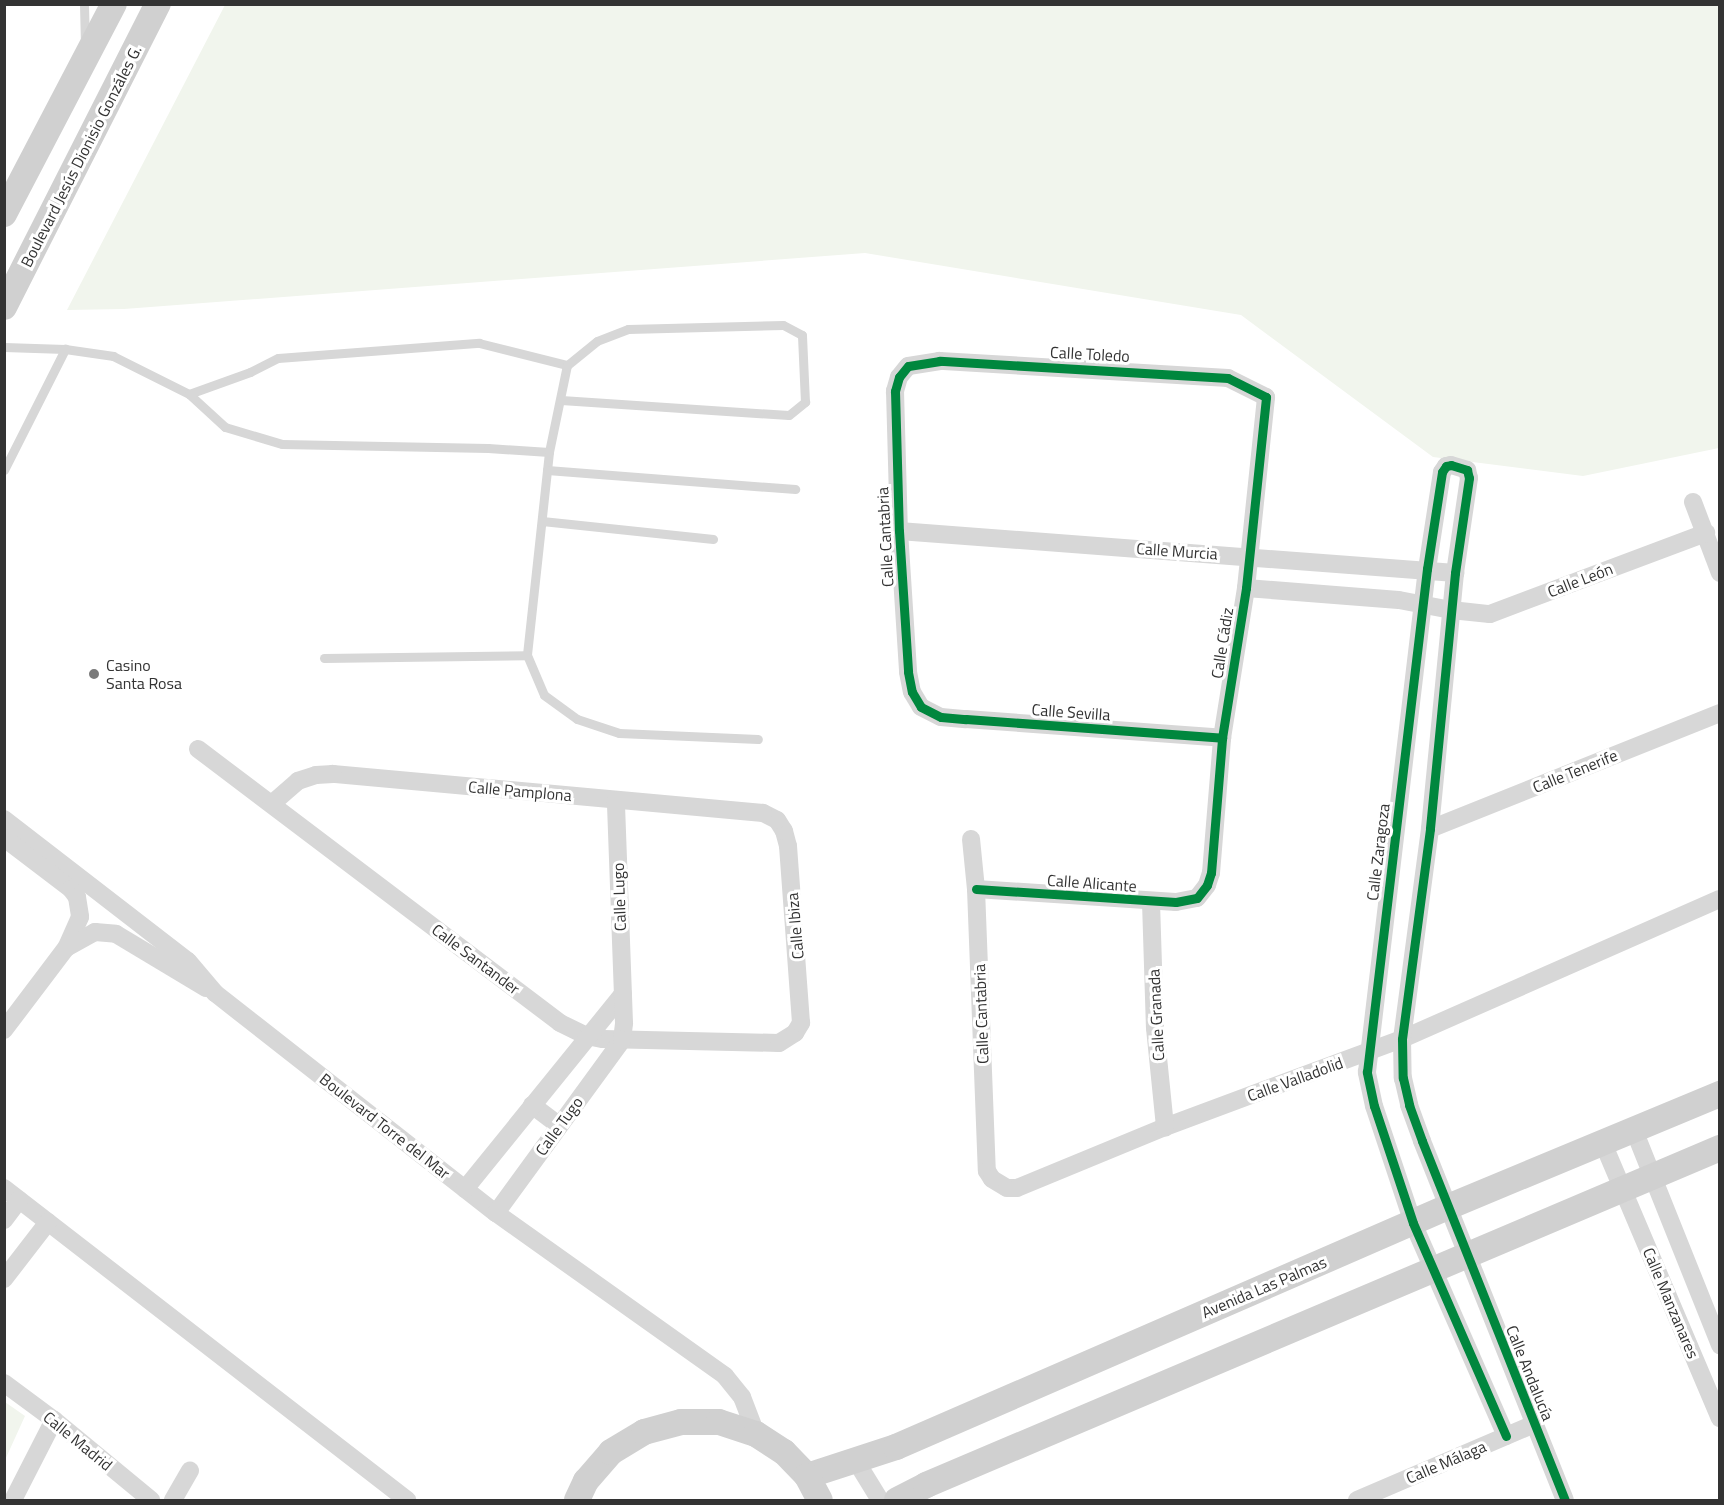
<!DOCTYPE html>
<html>
<head>
<meta charset="utf-8">
<style>
  body { margin:0 }
  #map { position:relative; width:1724px; height:1505px; overflow:hidden; background:#fff; font-family:"Titillium Web",sans-serif }
  div>[style] { position:absolute }
  .green>* { inset:0; background:#f1f5ed }
  .lane>* { height:9px; margin:-4.5px; padding:0 4.5px; transform-origin:4.5px; border-radius:4.5px; background:#d7d7d7 }
  .street>* { height:18px; margin:-9px; padding:0 9px; transform-origin:9px; border-radius:9px; background:#d7d7d7 }
  .secondary>* { height:26px; margin:-13px; padding:0 13px; transform-origin:13px; border-radius:13px; background:#d0d0d0 }
  .cycleway>* { height:9px; margin:-4.5px; padding:0 4.5px; transform-origin:4.5px; border-radius:4.5px; background:#00873e }
  .dots>* { width:16px; height:16px; translate:-50% -50%; box-sizing:border-box; border:3px solid #fff; border-radius:50% }
  span { translate:-50% -50%; white-space:nowrap; text-align:center; line-height:1.15; -webkit-text-stroke:6px #fff; paint-order:stroke }
  .street-label { font-size:16px; color:#333 }
  .poi-label { font-size:16px; color:#333 }
  .left { translate:0 -50%; text-align:left }
  .frame { position:absolute; inset:0; border:6px solid #333; pointer-events:none }
</style>
</head>
<body>
<div id="map">
  <div class="green">
    <i style="clip-path:polygon(225px 5px,1719px 5px,1719px 448px,1583px 476px,1433px 457px,1241px 315px,865px 253px,124px 309px,67px 310px)"></i>
    <i style="clip-path:polygon(5px 1402px,25px 1416px,5px 1460px)"></i>
  </div>
  <div class="lane">
    <i style="left:84px;top:4px;width:40px;rotate:88.6deg"></i>
    <i style="left:4px;top:347px;width:61px;rotate:1.9deg"></i>
    <i style="left:65px;top:349px;width:49px;rotate:8.3deg"></i>
    <i style="left:113px;top:356px;width:85px;rotate:26.6deg"></i>
    <i style="left:189px;top:394px;width:49px;rotate:42.5deg"></i>
    <i style="left:225px;top:427px;width:59px;rotate:16.6deg"></i>
    <i style="left:282px;top:444px;width:206px;rotate:1.1deg"></i>
    <i style="left:488px;top:448px;width:61px;rotate:3.8deg"></i>
    <i style="left:549px;top:452px;width:204px;rotate:96.2deg"></i>
    <i style="left:527px;top:655px;width:43px;rotate:67deg"></i>
    <i style="left:544px;top:695px;width:41px;rotate:36deg"></i>
    <i style="left:577px;top:719px;width:44px;rotate:18.4deg"></i>
    <i style="left:619px;top:733px;width:139px;rotate:2.5deg"></i>
    <i style="left:189px;top:394px;width:65px;rotate:-19.8deg"></i>
    <i style="left:250px;top:372px;width:31px;rotate:-27deg"></i>
    <i style="left:278px;top:358px;width:202px;rotate:-4.3deg"></i>
    <i style="left:479px;top:343px;width:91px;rotate:14deg"></i>
    <i style="left:567px;top:365px;width:89px;rotate:101.7deg"></i>
    <i style="left:561px;top:400px;width:228px;rotate:3.8deg"></i>
    <i style="left:789px;top:415px;width:21px;rotate:-39deg"></i>
    <i style="left:805px;top:402px;width:67px;rotate:-92.6deg"></i>
    <i style="left:802px;top:335px;width:21px;rotate:-152deg"></i>
    <i style="left:783px;top:325px;width:155px;rotate:178.5deg"></i>
    <i style="left:628px;top:329px;width:33px;rotate:159deg"></i>
    <i style="left:597px;top:341px;width:38px;rotate:141deg"></i>
    <i style="left:4px;top:470px;width:136px;rotate:-63.2deg"></i>
    <i style="left:547px;top:470px;width:249px;rotate:4.4deg"></i>
    <i style="left:542px;top:521px;width:172px;rotate:6deg"></i>
    <i style="left:324px;top:658px;width:203px;rotate:-0.8deg"></i>
  </div>
  <div class="street">
    <i style="left:1693px;top:502px;width:76px;rotate:69.2deg"></i>
    <i style="left:899px;top:531px;width:558px;rotate:4.32deg"></i>
    <i style="left:1246px;top:588px;width:153px;rotate:4.5deg"></i>
    <i style="left:1399px;top:600px;width:53px;rotate:10.9deg"></i>
    <i style="left:1451px;top:610px;width:39px;rotate:6deg"></i>
    <i style="left:1490px;top:614px;width:231px;rotate:-20.6deg"></i>
    <i style="left:198px;top:749px;width:454px;rotate:37.1deg"></i>
    <i style="left:560px;top:1023px;width:30px;rotate:26deg"></i>
    <i style="left:587px;top:1036px;width:16px;rotate:11deg"></i>
    <i style="left:603px;top:1039px;width:176px;rotate:1.3deg"></i>
    <i style="left:779px;top:1043px;width:19px;rotate:-32deg"></i>
    <i style="left:795px;top:1033px;width:12px;rotate:-59deg"></i>
    <i style="left:801px;top:1023px;width:177px;rotate:-94.2deg"></i>
    <i style="left:788px;top:846px;width:16px;rotate:-105deg"></i>
    <i style="left:784px;top:831px;width:13px;rotate:-122deg"></i>
    <i style="left:777px;top:820px;width:16px;rotate:-153deg"></i>
    <i style="left:763px;top:813px;width:432px;rotate:-174.8deg"></i>
    <i style="left:333px;top:774px;width:17px;rotate:177deg"></i>
    <i style="left:316px;top:775px;width:19px;rotate:162deg"></i>
    <i style="left:298px;top:781px;width:35px;rotate:139deg"></i>
    <i style="left:4px;top:819px;width:232px;rotate:37.7deg"></i>
    <i style="left:188px;top:961px;width:42px;rotate:49.8deg"></i>
    <i style="left:215px;top:993px;width:357px;rotate:38.1deg"></i>
    <i style="left:496px;top:1213px;width:281px;rotate:35.4deg"></i>
    <i style="left:725px;top:1376px;width:27px;rotate:51deg"></i>
    <i style="left:742px;top:1397px;width:40px;rotate:69deg"></i>
    <i style="left:1430px;top:829px;width:312px;rotate:-21.8deg"></i>
    <i style="left:4px;top:838px;width:84px;rotate:37.3deg"></i>
    <i style="left:71px;top:889px;width:10px;rotate:53deg"></i>
    <i style="left:77px;top:897px;width:20px;rotate:81deg"></i>
    <i style="left:80px;top:917px;width:34px;rotate:114deg"></i>
    <i style="left:66px;top:948px;width:103px;rotate:127.1deg"></i>
    <i style="left:971px;top:839px;width:50px;rotate:84.3deg"></i>
    <i style="left:976px;top:889px;width:282px;rotate:87.8deg"></i>
    <i style="left:987px;top:1171px;width:9px;rotate:58deg"></i>
    <i style="left:992px;top:1179px;width:17px;rotate:31deg"></i>
    <i style="left:1007px;top:1188px;width:10px"></i>
    <i style="left:1017px;top:1188px;width:160px;rotate:-22.4deg"></i>
    <i style="left:1165px;top:1127px;width:253px;rotate:-20.4deg"></i>
    <i style="left:1402px;top:1039px;width:347px;rotate:-23.8deg"></i>
    <i style="left:976px;top:889px;width:200px;rotate:3.7deg"></i>
    <i style="left:1176px;top:902px;width:21px;rotate:-11deg"></i>
    <i style="left:1197px;top:898px;width:16px;rotate:-52deg"></i>
    <i style="left:1207px;top:885px;width:13px;rotate:-72deg"></i>
    <i style="left:1211px;top:873px;width:135px;rotate:-85.3deg"></i>
    <i style="left:1222px;top:738px;width:152px;rotate:-80.9deg"></i>
    <i style="left:1246px;top:588px;width:192px;rotate:-84deg"></i>
    <i style="left:1266px;top:397px;width:42px;rotate:-153.4deg"></i>
    <i style="left:1228px;top:378px;width:289px;rotate:-176.6deg"></i>
    <i style="left:940px;top:361px;width:32px;rotate:171deg"></i>
    <i style="left:908px;top:366px;width:14px;rotate:129deg"></i>
    <i style="left:899px;top:377px;width:15px;rotate:106deg"></i>
    <i style="left:895px;top:391px;width:140px;rotate:88.4deg"></i>
    <i style="left:899px;top:531px;width:141px;rotate:86.3deg"></i>
    <i style="left:908px;top:672px;width:20px;rotate:79deg"></i>
    <i style="left:912px;top:692px;width:17px;rotate:59deg"></i>
    <i style="left:921px;top:707px;width:22px;rotate:27deg"></i>
    <i style="left:941px;top:717px;width:25px;rotate:5deg"></i>
    <i style="left:966px;top:719px;width:257px;rotate:4.2deg"></i>
    <i style="left:1151px;top:902px;width:126px;rotate:88.2deg"></i>
    <i style="left:1155px;top:1028px;width:100px;rotate:84.2deg"></i>
    <i style="left:68px;top:947px;width:31px;rotate:-29deg"></i>
    <i style="left:95px;top:932px;width:21px;rotate:5deg"></i>
    <i style="left:116px;top:934px;width:105px;rotate:31deg"></i>
    <i style="left:532px;top:1105px;width:34px;rotate:37deg"></i>
    <i style="left:1634px;top:1130px;width:232px;rotate:68.2deg"></i>
    <i style="left:1603px;top:1143px;width:299px;rotate:67deg"></i>
    <i style="left:4px;top:1188px;width:510px;rotate:37.75deg"></i>
    <i style="left:465px;top:1189px;width:251px;rotate:-51deg"></i>
    <i style="left:496px;top:1213px;width:214px;rotate:-53.9deg"></i>
    <i style="left:622px;top:1040px;width:17px;rotate:-83deg"></i>
    <i style="left:624px;top:1023px;width:223px;rotate:-92.1deg"></i>
    <i style="left:4px;top:1220px;width:25px;rotate:-53deg"></i>
    <i style="left:4px;top:1279px;width:72px;rotate:-52.3deg"></i>
    <i style="left:4px;top:1383px;width:62px;rotate:36.5deg"></i>
    <i style="left:54px;top:1420px;width:126px;rotate:39.5deg"></i>
    <i style="left:1506px;top:1436px;width:232px;rotate:-113.6deg"></i>
    <i style="left:1413px;top:1223px;width:123px;rotate:-108.4deg"></i>
    <i style="left:1374px;top:1106px;width:35px;rotate:-102deg"></i>
    <i style="left:1367px;top:1072px;width:507px;rotate:-83.2deg"></i>
    <i style="left:1427px;top:569px;width:98px;rotate:-81.2deg"></i>
    <i style="left:1442px;top:472px;width:7px;rotate:-56deg"></i>
    <i style="left:1446px;top:466px;width:5px;rotate:-11deg"></i>
    <i style="left:1451px;top:465px;width:17px;rotate:17deg"></i>
    <i style="left:1467px;top:470px;width:8px;rotate:76deg"></i>
    <i style="left:1469px;top:478px;width:96px;rotate:98.4deg"></i>
    <i style="left:1455px;top:573px;width:257px;rotate:95.6deg"></i>
    <i style="left:1430px;top:829px;width:212px;rotate:97.6deg"></i>
    <i style="left:1402px;top:1039px;width:39px;rotate:89deg"></i>
    <i style="left:1403px;top:1078px;width:28px;rotate:77deg"></i>
    <i style="left:1409px;top:1105px;width:38px;rotate:70deg"></i>
    <i style="left:1422px;top:1141px;width:386px;rotate:68.3deg"></i>
    <i style="left:856px;top:1461px;width:46px;rotate:58.4deg"></i>
    <i style="left:13px;top:1500px;width:90px;rotate:-62.9deg"></i>
    <i style="left:173px;top:1500px;width:34px;rotate:-60deg"></i>
    <i style="left:1357px;top:1500px;width:193px;rotate:-23.2deg"></i>
  </div>
  <div class="secondary">
    <i style="left:4px;top:214px;width:237px;rotate:-62.4deg"></i>
    <i style="left:4px;top:307px;width:340px;rotate:-63.1deg"></i>
    <i style="left:807px;top:1476px;width:94px;rotate:-18deg"></i>
    <i style="left:896px;top:1447px;width:602px;rotate:-23.5deg"></i>
    <i style="left:1448px;top:1207px;width:295px;rotate:-22.6deg"></i>
    <i style="left:577px;top:1500px;width:21px;rotate:-65deg"></i>
    <i style="left:586px;top:1481px;width:38px;rotate:-49deg"></i>
    <i style="left:611px;top:1452px;width:39px;rotate:-31deg"></i>
    <i style="left:644px;top:1432px;width:38px;rotate:-15deg"></i>
    <i style="left:681px;top:1422px;width:38px"></i>
    <i style="left:719px;top:1422px;width:39px;rotate:18deg"></i>
    <i style="left:756px;top:1434px;width:33px;rotate:33deg"></i>
    <i style="left:784px;top:1452px;width:33px;rotate:46deg"></i>
    <i style="left:807px;top:1476px;width:27px;rotate:62deg"></i>
    <i style="left:897px;top:1500px;width:33px;rotate:-27deg"></i>
    <i style="left:926px;top:1485px;width:863px;rotate:-23deg"></i>
  </div>
  <div class="cycleway">
    <i style="left:976px;top:889px;width:200px;rotate:3.7deg"></i>
    <i style="left:1176px;top:902px;width:21px;rotate:-11deg"></i>
    <i style="left:1197px;top:898px;width:16px;rotate:-52deg"></i>
    <i style="left:1207px;top:885px;width:13px;rotate:-72deg"></i>
    <i style="left:1211px;top:873px;width:135px;rotate:-85.3deg"></i>
    <i style="left:1222px;top:738px;width:152px;rotate:-80.9deg"></i>
    <i style="left:1246px;top:588px;width:192px;rotate:-84deg"></i>
    <i style="left:1266px;top:397px;width:42px;rotate:-153.4deg"></i>
    <i style="left:1228px;top:378px;width:289px;rotate:-176.6deg"></i>
    <i style="left:940px;top:361px;width:32px;rotate:171deg"></i>
    <i style="left:908px;top:366px;width:14px;rotate:129deg"></i>
    <i style="left:899px;top:377px;width:15px;rotate:106deg"></i>
    <i style="left:895px;top:391px;width:140px;rotate:88.4deg"></i>
    <i style="left:899px;top:531px;width:141px;rotate:86.3deg"></i>
    <i style="left:908px;top:672px;width:20px;rotate:79deg"></i>
    <i style="left:912px;top:692px;width:17px;rotate:59deg"></i>
    <i style="left:921px;top:707px;width:22px;rotate:27deg"></i>
    <i style="left:941px;top:717px;width:25px;rotate:5deg"></i>
    <i style="left:966px;top:719px;width:257px;rotate:4.2deg"></i>
    <i style="left:1506px;top:1436px;width:232px;rotate:-113.6deg"></i>
    <i style="left:1413px;top:1223px;width:123px;rotate:-108.4deg"></i>
    <i style="left:1374px;top:1106px;width:35px;rotate:-102deg"></i>
    <i style="left:1367px;top:1072px;width:507px;rotate:-83.2deg"></i>
    <i style="left:1427px;top:569px;width:98px;rotate:-81.2deg"></i>
    <i style="left:1442px;top:472px;width:7px;rotate:-56deg"></i>
    <i style="left:1446px;top:466px;width:5px;rotate:-11deg"></i>
    <i style="left:1451px;top:465px;width:17px;rotate:17deg"></i>
    <i style="left:1467px;top:470px;width:8px;rotate:76deg"></i>
    <i style="left:1469px;top:478px;width:96px;rotate:98.4deg"></i>
    <i style="left:1455px;top:573px;width:257px;rotate:95.6deg"></i>
    <i style="left:1430px;top:829px;width:212px;rotate:97.6deg"></i>
    <i style="left:1402px;top:1039px;width:39px;rotate:89deg"></i>
    <i style="left:1403px;top:1078px;width:28px;rotate:77deg"></i>
    <i style="left:1409px;top:1105px;width:38px;rotate:70deg"></i>
    <i style="left:1422px;top:1141px;width:386px;rotate:68.3deg"></i>
  </div>
  <div class="dots">
    <i style="left:94px;top:674px;background:#7a7a7a"></i>
  </div>
  <div class="street-label">
    <span style="left:81px;top:156px;rotate:-63deg">Boulevard Jesús Dionisio Gonzáles G.</span>
    <span style="left:1090px;top:354px;rotate:3deg">Calle Toledo</span>
    <span style="left:885px;top:537px;rotate:-93deg">Calle Cantabria</span>
    <span style="left:1177px;top:551px;rotate:4deg">Calle Murcia</span>
    <span style="left:1580px;top:580px;rotate:-21deg">Calle León</span>
    <span style="left:1222px;top:643px;rotate:-81deg">Calle Cádiz</span>
    <span style="left:1071px;top:712px;rotate:4deg">Calle Sevilla</span>
    <span style="left:1575px;top:771px;rotate:-22deg">Calle Tenerife</span>
    <span style="left:520px;top:791px;rotate:5deg">Calle Pamplona</span>
    <span style="left:1378px;top:852px;rotate:-83deg">Calle Zaragoza</span>
    <span style="left:1092px;top:883px;rotate:4deg">Calle Alicante</span>
    <span style="left:619px;top:897px;rotate:-92deg">Calle Lugo</span>
    <span style="left:795px;top:926px;rotate:-95deg">Calle Ibiza</span>
    <span style="left:476px;top:959px;rotate:37deg">Calle Santander</span>
    <span style="left:981px;top:1014px;rotate:-92deg">Calle Cantabria</span>
    <span style="left:1156px;top:1015px;rotate:-93deg">Calle Granada</span>
    <span style="left:1295px;top:1079px;rotate:-20deg">Calle Valladolid</span>
    <span style="left:385px;top:1126px;rotate:38deg">Boulevard Torre del Mar</span>
    <span style="left:559px;top:1126px;rotate:-54deg">Calle Tugo</span>
    <span style="left:1264px;top:1287px;rotate:-23deg">Avenida Las Palmas</span>
    <span style="left:1671px;top:1303px;rotate:67deg">Calle Manzanares</span>
    <span style="left:1530px;top:1373px;rotate:68deg">Calle Andalucía</span>
    <span style="left:78px;top:1441px;rotate:39deg">Calle Madrid</span>
    <span style="left:1446px;top:1462px;rotate:-23deg">Calle Málaga</span>
  </div>
  <div class="poi-label">
    <span class="left" style="left:106px;top:674px">Casino<br>Santa Rosa</span>
  </div>
  <div class="frame"></div>
</div>
</body>
</html>
